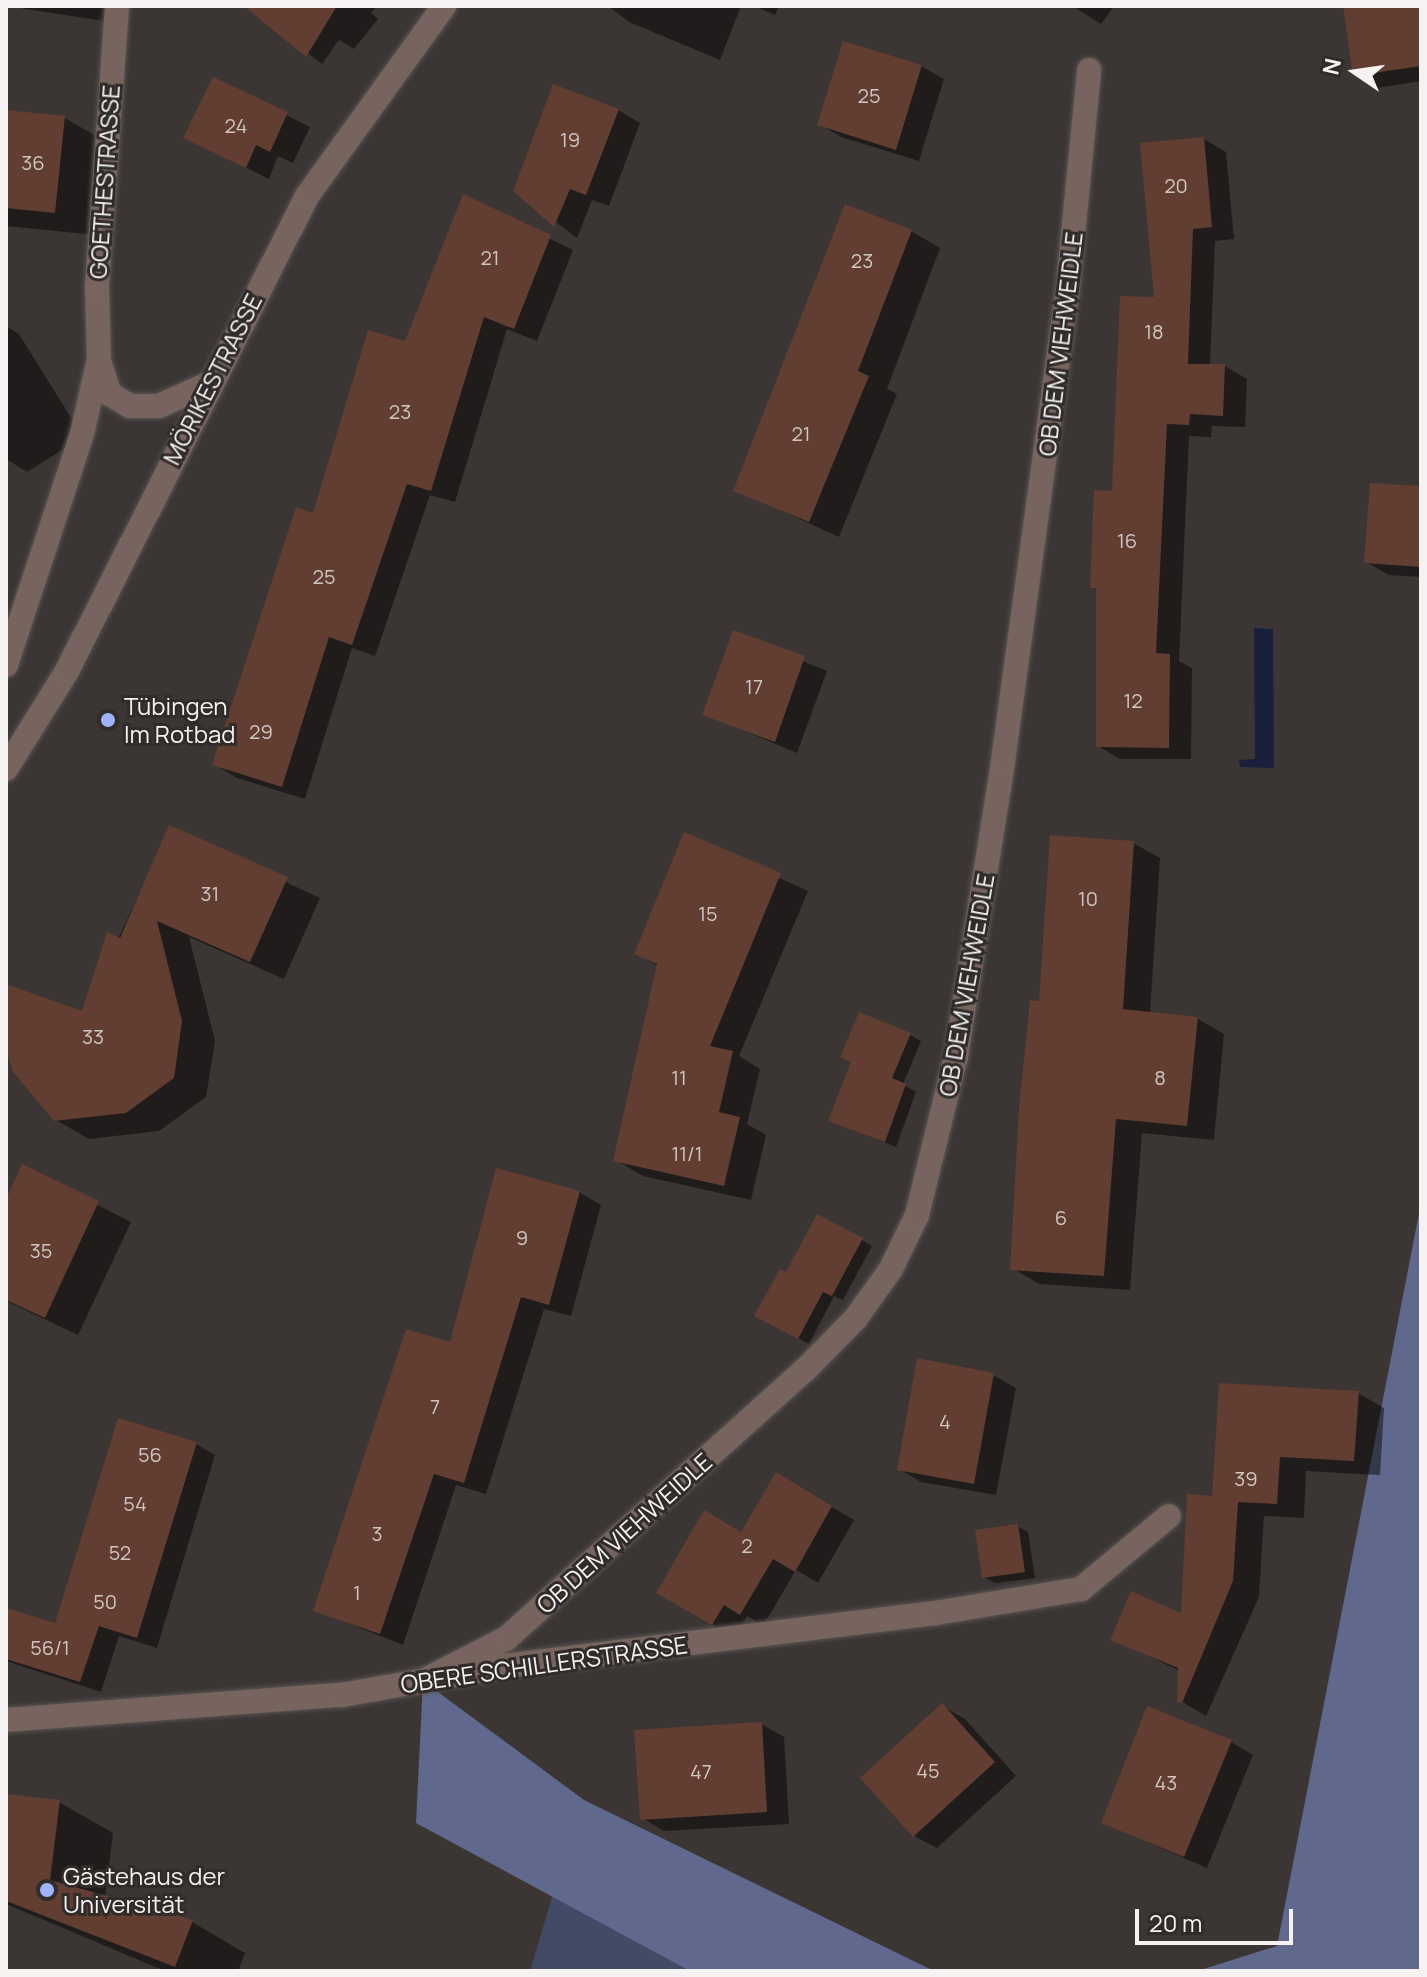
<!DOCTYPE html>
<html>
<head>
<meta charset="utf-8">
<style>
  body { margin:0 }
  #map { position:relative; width:1427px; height:1977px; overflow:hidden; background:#3b3634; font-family:Manrope,sans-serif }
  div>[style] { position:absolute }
  .green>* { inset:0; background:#434a66 }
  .forest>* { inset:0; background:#60698d }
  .water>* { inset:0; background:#191f3d }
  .shadow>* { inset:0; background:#0007 }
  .building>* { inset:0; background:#623d31 }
  .roads { filter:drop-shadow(0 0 2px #595452) drop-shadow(0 0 2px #595452) }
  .lane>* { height:24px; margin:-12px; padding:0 12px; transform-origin:12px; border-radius:12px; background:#77645e }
  .street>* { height:24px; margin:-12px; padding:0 12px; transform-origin:12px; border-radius:12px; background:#77645e }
  .dots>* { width:22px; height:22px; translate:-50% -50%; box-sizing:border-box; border:4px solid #302c2a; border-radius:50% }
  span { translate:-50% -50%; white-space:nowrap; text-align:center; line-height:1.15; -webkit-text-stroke:6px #302c2a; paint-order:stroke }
  .number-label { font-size:20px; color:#d0c5c1 }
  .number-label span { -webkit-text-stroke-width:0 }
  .street-label { font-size:24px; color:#f5f2f1 }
  .poi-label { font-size:24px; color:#f5f2f1 }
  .left { translate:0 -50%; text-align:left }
  .frame { position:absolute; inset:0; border:8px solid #f5f2f1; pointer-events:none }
  .north { position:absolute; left:1315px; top:32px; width:80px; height:80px; -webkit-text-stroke:6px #302c2a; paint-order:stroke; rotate:283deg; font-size:22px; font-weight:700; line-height:32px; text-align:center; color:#f5f2f1 }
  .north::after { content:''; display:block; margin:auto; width:28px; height:36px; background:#f5f2f1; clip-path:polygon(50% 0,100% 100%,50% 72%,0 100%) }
  .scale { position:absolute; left:1135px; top:1909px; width:158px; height:36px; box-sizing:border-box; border:4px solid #f5f2f1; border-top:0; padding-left:10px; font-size:24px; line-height:28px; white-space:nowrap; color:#f5f2f1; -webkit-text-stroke:6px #302c2a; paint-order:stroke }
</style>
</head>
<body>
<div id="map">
  <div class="green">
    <i style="clip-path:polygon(553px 1894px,690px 1971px,530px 1971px)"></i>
  </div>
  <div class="forest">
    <i style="clip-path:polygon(1421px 1203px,1421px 1971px,1197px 1971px,1277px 1946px)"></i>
    <i style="clip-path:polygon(423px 1681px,584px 1800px,934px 1971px,690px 1971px,416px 1823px)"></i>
  </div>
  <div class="water">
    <i style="clip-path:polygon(1254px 628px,1273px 629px,1274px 768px,1240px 767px,1239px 760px,1255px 759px)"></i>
  </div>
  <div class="shadow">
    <i style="clip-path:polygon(7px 6px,106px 6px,104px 21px)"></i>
    <i style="clip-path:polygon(267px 6px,377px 6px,371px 13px,378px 19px,354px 49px,339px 40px,322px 64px,259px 16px)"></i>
    <i style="clip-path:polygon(608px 6px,741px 6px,720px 60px,629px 22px)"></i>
    <i style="clip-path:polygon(754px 6px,779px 6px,775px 15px)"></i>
    <i style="clip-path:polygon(1072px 6px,1114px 6px,1101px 24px)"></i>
    <i style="clip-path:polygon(1345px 6px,1421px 6px,1421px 81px,1377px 88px,1355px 75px)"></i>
    <i style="clip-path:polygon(921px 66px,944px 79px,919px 161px,841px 137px,819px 124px)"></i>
    <i style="clip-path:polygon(214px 79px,310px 127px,293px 163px,278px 156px,269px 179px,186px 137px)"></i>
    <i style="clip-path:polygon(618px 110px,640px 123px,609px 206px,592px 200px,577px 238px,515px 191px)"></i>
    <i style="clip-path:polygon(6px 112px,65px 118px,106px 142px,96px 235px,6px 226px)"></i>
    <i style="clip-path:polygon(1204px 139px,1226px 152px,1234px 239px,1215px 241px,1210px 366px,1225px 366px,1247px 379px,1245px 427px,1212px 426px,1211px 437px,1189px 436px,1179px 661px,1192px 668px,1191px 759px,1120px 759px,1098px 746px,1098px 590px,1092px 587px,1156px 299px)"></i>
    <i style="clip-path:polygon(464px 197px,573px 250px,537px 341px,507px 329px,455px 502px,430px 495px,375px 656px,352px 648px,305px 799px,237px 778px,214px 764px,315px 516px,406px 344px)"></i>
    <i style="clip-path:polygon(911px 231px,940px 248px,887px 389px,897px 394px,839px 537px,736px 490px)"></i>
    <i style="clip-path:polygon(6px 326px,19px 334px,83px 437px,27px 472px,6px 459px)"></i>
    <i style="clip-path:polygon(1421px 489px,1421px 577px,1389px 575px,1366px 562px)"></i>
    <i style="clip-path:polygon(734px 633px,827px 671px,797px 753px,705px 714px)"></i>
    <i style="clip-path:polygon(170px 828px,320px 898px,284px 979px,189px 937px,215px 1041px,206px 1097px,159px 1131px,89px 1139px,56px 1120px,6px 1044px,6px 1016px,83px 1014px)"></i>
    <i style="clip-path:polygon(685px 835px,808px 891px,739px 1056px,760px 1069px,747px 1124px,766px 1135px,751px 1200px,643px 1176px,616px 1160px,658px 966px,636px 953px)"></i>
    <i style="clip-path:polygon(1133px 843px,1160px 858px,1150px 1014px,1198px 1019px,1224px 1034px,1214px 1140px,1142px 1133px,1130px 1290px,1039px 1284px,1012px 1268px,1040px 1003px)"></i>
    <i style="clip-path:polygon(910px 1035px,921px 1041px,903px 1084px,916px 1092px,896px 1147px,831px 1120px)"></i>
    <i style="clip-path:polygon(23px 1167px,131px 1222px,78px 1335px,6px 1301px,6px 1203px)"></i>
    <i style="clip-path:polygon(579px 1192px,601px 1205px,571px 1316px,544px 1309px,486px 1494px,456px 1485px,403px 1645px,315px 1610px,451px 1345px)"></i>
    <i style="clip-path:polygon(862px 1240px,872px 1246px,843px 1300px,834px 1296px,809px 1344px,757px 1315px,787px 1275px)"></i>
    <i style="clip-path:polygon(993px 1375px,1016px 1388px,996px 1495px,921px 1482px,899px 1469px)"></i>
    <i style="clip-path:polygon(1358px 1393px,1384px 1408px,1380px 1475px,1306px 1471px,1304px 1518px,1264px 1516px,1259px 1597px,1206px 1716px,1179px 1700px,1180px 1671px,1113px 1639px,1183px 1616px,1213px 1498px)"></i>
    <i style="clip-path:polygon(196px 1444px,215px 1455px,157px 1648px,119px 1636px,101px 1692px,6px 1661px,6px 1610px,57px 1626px)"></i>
    <i style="clip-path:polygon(777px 1475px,854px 1520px,818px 1583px,796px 1570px,763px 1626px,747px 1616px,734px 1637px,658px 1593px,742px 1535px)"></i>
    <i style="clip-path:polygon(1017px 1526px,1028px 1532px,1035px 1578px,995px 1583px,984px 1577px)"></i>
    <i style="clip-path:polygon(942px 1706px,965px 1719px,1016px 1776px,937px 1848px,914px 1836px)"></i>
    <i style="clip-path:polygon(761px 1724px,784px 1737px,789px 1824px,664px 1831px,642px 1818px)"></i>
    <i style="clip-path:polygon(1231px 1742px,1253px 1755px,1207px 1868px,1103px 1823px)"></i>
    <i style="clip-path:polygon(6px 1796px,59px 1802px,113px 1833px,105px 1897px,192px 1922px,245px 1953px,238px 1971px,165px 1971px,6px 1904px)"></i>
  </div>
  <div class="building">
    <i style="clip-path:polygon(244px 6px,337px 6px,306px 57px)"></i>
    <i style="clip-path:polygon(1343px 6px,1421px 6px,1421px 66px,1353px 76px)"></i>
    <i style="clip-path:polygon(843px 41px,922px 65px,896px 150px,817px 125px)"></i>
    <i style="clip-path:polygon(213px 77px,288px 112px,270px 152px,256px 145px,246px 168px,183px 138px)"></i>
    <i style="clip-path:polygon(553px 84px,619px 109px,586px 195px,570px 189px,554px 227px,513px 191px)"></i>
    <i style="clip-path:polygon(6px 110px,65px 116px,55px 213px,6px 208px)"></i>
    <i style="clip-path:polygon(1204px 137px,1212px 227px,1193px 229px,1188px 364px,1225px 364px,1223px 416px,1190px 414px,1189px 425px,1167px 424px,1156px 653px,1170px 654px,1169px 748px,1096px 747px,1096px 588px,1090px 588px,1094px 490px,1112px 491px,1120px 296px,1154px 297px,1140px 143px)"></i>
    <i style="clip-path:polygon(463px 194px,551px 235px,514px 329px,484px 317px,431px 491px,407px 484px,352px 645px,329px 637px,282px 787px,212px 765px,296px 507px,313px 513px,368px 330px,405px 341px)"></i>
    <i style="clip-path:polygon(845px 204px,912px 230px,858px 371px,869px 376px,809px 522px,733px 491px)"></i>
    <i style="clip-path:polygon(1370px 483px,1421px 486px,1421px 567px,1364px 563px)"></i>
    <i style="clip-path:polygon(733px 630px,805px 656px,775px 742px,702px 715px)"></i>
    <i style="clip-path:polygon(169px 825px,288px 877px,250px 962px,157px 921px,182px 1021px,174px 1078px,126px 1113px,54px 1121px,13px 1072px,6px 1050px,6px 984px,82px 1011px,107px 932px,120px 938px)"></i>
    <i style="clip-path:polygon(684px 832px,781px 873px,710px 1046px,733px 1051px,719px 1112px,740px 1117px,724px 1186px,613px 1161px,657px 964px,634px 954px)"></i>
    <i style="clip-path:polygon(1050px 835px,1134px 841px,1123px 1009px,1198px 1017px,1187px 1126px,1116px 1119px,1104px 1276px,1010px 1270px,1019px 1108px,1030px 1000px,1039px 1001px)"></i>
    <i style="clip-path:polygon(859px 1012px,911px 1033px,892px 1078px,906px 1084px,885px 1142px,828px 1121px,851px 1062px,840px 1057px)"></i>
    <i style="clip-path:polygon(22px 1164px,99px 1201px,45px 1318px,6px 1300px,6px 1199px)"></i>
    <i style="clip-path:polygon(496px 1168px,580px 1191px,549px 1305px,521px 1297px,464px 1483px,434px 1474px,380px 1634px,313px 1611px,406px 1329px,450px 1342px)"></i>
    <i style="clip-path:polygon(817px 1214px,863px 1238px,832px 1296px,823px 1292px,798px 1339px,754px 1316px,780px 1269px,786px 1272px)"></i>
    <i style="clip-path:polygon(917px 1358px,994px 1373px,974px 1484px,897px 1470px)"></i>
    <i style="clip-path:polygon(1219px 1383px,1359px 1391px,1354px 1461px,1280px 1457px,1277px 1504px,1238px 1502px,1233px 1581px,1182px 1703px,1177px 1702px,1178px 1668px,1110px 1640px,1131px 1591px,1181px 1613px,1187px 1494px,1212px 1496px)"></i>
    <i style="clip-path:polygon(118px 1418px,197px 1442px,137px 1638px,99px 1626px,80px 1682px,6px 1659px,6px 1608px,55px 1623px)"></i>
    <i style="clip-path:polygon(776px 1472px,832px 1506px,795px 1572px,773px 1559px,740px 1615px,724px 1605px,712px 1625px,656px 1593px,704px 1510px,741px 1532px)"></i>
    <i style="clip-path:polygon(1018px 1524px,1025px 1572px,982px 1578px,975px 1530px)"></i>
    <i style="clip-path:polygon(942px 1703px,995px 1762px,913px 1837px,860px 1778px)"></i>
    <i style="clip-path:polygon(1147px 1706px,1232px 1740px,1184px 1857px,1101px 1823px)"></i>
    <i style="clip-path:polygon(762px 1722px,767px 1812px,640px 1820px,634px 1730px)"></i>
    <i style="clip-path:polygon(6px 1794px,60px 1800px,50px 1880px,193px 1920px,175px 1967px,6px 1901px)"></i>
  </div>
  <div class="roads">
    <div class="lane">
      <i style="left:1081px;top:1589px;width:114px;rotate:-39.7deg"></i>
    </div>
    <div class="street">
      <i style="left:99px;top:361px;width:35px;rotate:72deg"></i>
      <i style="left:110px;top:394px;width:23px;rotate:31deg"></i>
      <i style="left:130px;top:406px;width:29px"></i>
      <i style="left:159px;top:406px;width:54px;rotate:-24.2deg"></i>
      <i style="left:6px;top:665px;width:243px;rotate:-71.8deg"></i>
      <i style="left:82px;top:434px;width:77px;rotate:-77.2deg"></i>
      <i style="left:99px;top:359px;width:73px;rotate:-91.6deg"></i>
      <i style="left:97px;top:286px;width:281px;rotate:-85.9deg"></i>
      <i style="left:6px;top:769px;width:115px;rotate:-58.1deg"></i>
      <i style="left:67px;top:671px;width:532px;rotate:-63.19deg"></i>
      <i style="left:307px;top:196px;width:234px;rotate:-54.2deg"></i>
      <i style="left:423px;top:1681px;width:94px;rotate:-27.1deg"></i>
      <i style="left:507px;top:1638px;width:399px;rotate:-42deg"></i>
      <i style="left:804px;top:1371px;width:74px;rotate:-45.5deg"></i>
      <i style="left:856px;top:1318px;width:60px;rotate:-54.5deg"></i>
      <i style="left:891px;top:1269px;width:60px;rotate:-64.3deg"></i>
      <i style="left:917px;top:1215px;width:164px;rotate:-76.2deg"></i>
      <i style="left:956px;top:1056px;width:299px;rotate:-80.9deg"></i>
      <i style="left:1003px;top:761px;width:469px;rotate:-82.2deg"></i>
      <i style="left:1067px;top:296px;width:227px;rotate:-84.4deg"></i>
      <i style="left:6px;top:1720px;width:337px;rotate:-4.3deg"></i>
      <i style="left:342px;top:1695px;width:165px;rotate:-10.1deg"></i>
      <i style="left:504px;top:1666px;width:435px;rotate:-7deg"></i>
      <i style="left:936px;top:1613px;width:147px;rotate:-9.4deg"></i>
    </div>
  </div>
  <div class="dots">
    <i style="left:108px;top:720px;background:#a1b3fd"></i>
    <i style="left:47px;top:1890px;background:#a1b3fd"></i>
  </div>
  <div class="number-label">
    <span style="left:869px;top:95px">25</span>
    <span style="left:236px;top:125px">24</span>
    <span style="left:570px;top:139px">19</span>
    <span style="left:33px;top:162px">36</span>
    <span style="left:1176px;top:185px">20</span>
    <span style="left:490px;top:257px">21</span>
    <span style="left:862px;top:260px">23</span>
    <span style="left:1154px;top:331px">18</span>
    <span style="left:400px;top:411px">23</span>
    <span style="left:801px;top:433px">21</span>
    <span style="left:1127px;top:540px">16</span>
    <span style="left:324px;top:576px">25</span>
    <span style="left:754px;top:686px">17</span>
    <span style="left:1133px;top:700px">12</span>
    <span style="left:261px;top:731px">29</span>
    <span style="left:210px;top:893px">31</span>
    <span style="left:1088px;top:898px">10</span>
    <span style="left:708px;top:913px">15</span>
    <span style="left:93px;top:1036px">33</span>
    <span style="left:679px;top:1077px">11</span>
    <span style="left:1160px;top:1077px">8</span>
    <span style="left:687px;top:1153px">11/1</span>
    <span style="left:1061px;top:1217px">6</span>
    <span style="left:522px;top:1237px">9</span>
    <span style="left:41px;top:1250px">35</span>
    <span style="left:435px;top:1406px">7</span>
    <span style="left:945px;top:1421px">4</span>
    <span style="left:150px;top:1454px">56</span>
    <span style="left:1246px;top:1478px">39</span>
    <span style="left:135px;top:1503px">54</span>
    <span style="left:377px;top:1533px">3</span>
    <span style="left:747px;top:1545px">2</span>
    <span style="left:120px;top:1552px">52</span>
    <span style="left:357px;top:1592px">1</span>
    <span style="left:105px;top:1601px">50</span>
    <span style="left:50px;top:1647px">56/1</span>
    <span style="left:928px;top:1770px">45</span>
    <span style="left:701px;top:1771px">47</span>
    <span style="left:1166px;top:1782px">43</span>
  </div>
  <div class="street-label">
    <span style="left:104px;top:182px;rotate:-86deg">GOETHESTRASSE</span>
    <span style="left:1060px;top:344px;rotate:-83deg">OB DEM VIEHWEIDLE</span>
    <span style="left:212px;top:379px;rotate:-63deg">MÖRIKESTRASSE</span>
    <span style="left:966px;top:985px;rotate:-80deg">OB DEM VIEHWEIDLE</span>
    <span style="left:624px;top:1533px;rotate:-42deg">OB DEM VIEHWEIDLE</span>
    <span style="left:544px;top:1664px;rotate:-8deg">OBERE SCHILLERSTRASSE</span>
  </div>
  <div class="poi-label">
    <span class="left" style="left:124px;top:720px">Tübingen<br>Im Rotbad</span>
    <span class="left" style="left:63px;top:1890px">Gästehaus der<br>Universität</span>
  </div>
  <div class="frame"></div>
  <div class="north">N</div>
  <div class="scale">20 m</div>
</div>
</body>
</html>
